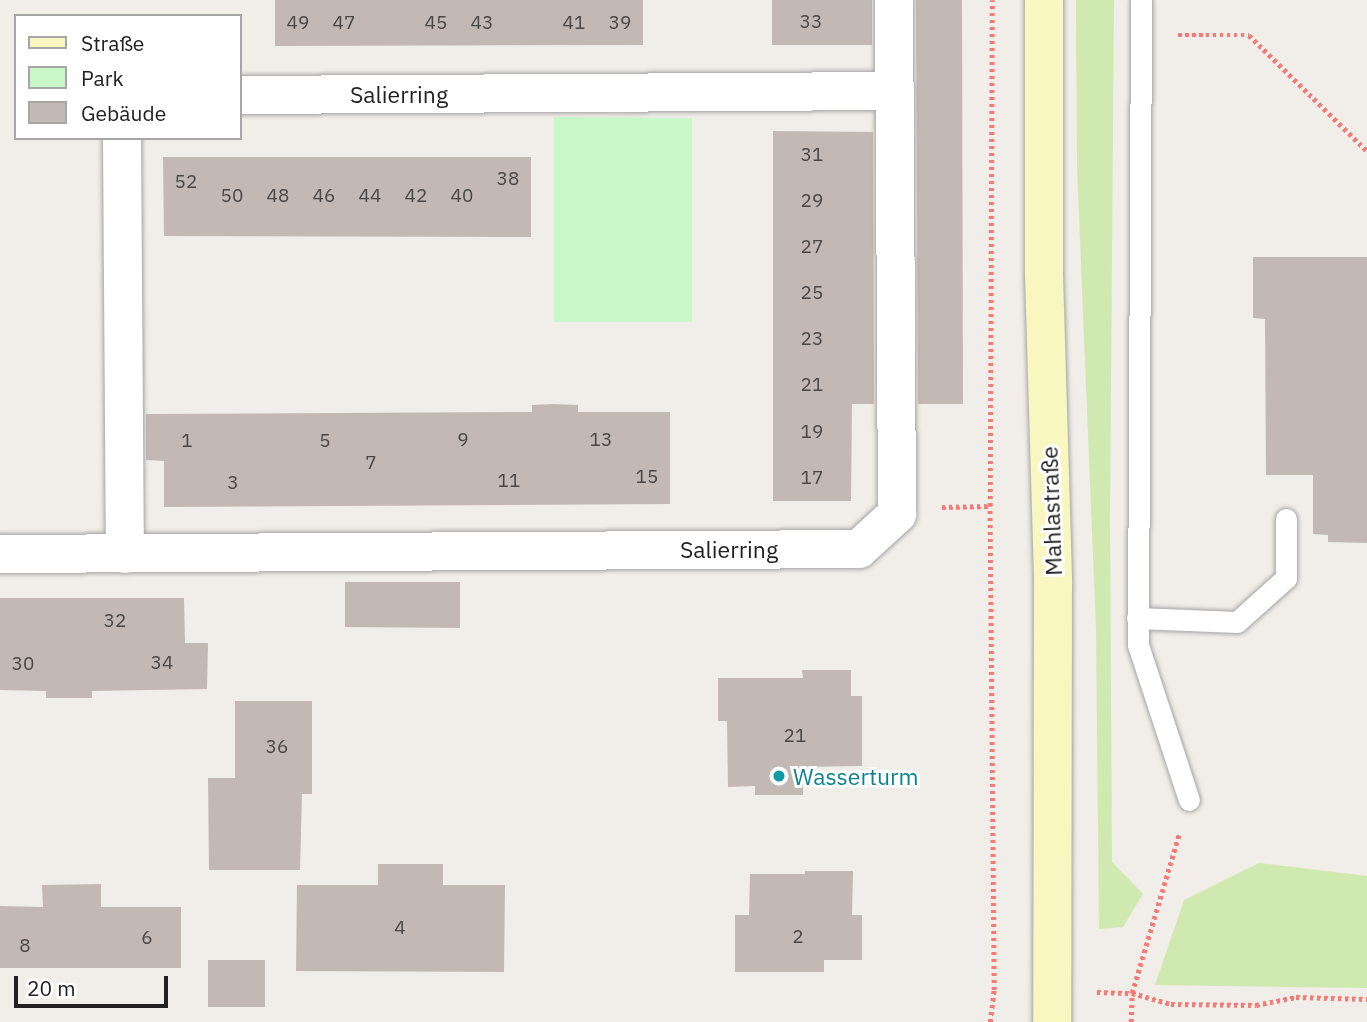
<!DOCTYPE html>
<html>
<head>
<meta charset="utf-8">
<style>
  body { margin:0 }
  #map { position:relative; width:1367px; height:1022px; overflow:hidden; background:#f1ede8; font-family:"IBM Plex Sans",sans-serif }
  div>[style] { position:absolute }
  .grass>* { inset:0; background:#d0e9b0 }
  .park>* { inset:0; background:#c8f8c8 }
  .building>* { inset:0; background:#c2b9b4 }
  .path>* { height:4.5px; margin-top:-2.25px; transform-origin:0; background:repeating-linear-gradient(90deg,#f67975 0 3.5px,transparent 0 7px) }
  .roads { filter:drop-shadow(0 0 2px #a5a5a5) drop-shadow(0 0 2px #a5a5a5) }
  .lane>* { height:21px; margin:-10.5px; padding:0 10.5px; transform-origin:10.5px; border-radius:10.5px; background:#fff }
  .street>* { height:38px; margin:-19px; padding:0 19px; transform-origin:19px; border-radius:19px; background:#fff }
  .secondary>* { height:38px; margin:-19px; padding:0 19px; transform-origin:19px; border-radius:19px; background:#f8f7bf }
  .dots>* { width:19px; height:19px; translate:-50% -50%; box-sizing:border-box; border:4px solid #fff; border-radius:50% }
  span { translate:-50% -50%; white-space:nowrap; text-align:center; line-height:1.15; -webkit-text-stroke:6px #fff; paint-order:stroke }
  .number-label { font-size:19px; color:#494746 }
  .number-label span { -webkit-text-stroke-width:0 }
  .street-label { font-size:23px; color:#212121 }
  .culture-label { font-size:23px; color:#0d838f }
  .left { translate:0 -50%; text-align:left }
  .legend { position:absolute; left:14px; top:14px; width:228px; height:126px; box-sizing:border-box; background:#fff; border:2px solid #a6a6a6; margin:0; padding:9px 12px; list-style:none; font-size:21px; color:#212121 }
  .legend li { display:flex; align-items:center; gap:14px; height:35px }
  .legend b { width:35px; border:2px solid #a6a6a6 }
  .scale { position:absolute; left:14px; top:976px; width:154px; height:32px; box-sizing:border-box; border:4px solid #212121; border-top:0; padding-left:9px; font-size:21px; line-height:24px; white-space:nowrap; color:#212121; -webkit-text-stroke:5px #fff; paint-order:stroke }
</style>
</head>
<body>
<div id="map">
  <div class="grass">
    <i style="clip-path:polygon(1076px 0,1114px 0,1110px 517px,1112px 862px,1143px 894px,1123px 927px,1099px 929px,1096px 629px,1077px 167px)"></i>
    <i style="clip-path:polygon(1259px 863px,1367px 876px,1367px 988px,1155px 985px,1184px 900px)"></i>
  </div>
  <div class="park">
    <i style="clip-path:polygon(554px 117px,692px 118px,692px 322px,554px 322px)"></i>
  </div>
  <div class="building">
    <i style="clip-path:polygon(275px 0,643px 0,643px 45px,275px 46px)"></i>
    <i style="clip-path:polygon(772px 0,872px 0,872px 45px,772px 45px)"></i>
    <i style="clip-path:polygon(916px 0,962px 0,963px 404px,918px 404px)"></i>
    <i style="clip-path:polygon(773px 131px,873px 132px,874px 404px,852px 404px,851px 501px,773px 501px)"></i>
    <i style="clip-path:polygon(163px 157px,531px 157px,531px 237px,164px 236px)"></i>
    <i style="clip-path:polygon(1253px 257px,1367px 257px,1367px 543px,1328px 542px,1328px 535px,1313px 534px,1313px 475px,1266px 475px,1265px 319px,1253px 318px)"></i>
    <i style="clip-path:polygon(554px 404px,578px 405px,578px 412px,670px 412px,670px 504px,164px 507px,164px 461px,146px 460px,146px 414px,532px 412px,532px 405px)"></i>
    <i style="clip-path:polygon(345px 582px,460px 582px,460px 628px,345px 627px)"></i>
    <i style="clip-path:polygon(0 598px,184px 598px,185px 643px,208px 643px,207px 689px,92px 691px,92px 698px,46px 698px,46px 691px,0 690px)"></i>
    <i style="clip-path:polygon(802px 670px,851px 670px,851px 696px,862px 696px,862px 766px,803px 767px,803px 795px,755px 795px,755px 786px,728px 787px,727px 721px,718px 721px,718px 678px,803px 678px)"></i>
    <i style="clip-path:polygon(235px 701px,312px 701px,312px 794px,302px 794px,300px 870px,209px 870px,208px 778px,235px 778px)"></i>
    <i style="clip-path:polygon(378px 864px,443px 864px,443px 885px,505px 885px,504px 972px,296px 971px,297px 885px,378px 885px)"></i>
    <i style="clip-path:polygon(805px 871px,853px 871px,852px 915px,862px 915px,862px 960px,824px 960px,824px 972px,735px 972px,735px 915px,749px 915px,750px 874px,805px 874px)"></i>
    <i style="clip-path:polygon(101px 884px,101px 907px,181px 907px,181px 968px,0 968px,0 906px,43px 907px,42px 885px)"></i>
    <i style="clip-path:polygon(208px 960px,265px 960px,265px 1007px,208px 1007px)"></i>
  </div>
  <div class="path">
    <i style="left:1178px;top:35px;width:71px"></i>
    <i style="left:1249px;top:35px;width:165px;rotate:44.5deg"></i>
    <i style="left:942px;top:507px;width:47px;rotate:-1.2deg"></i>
    <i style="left:1097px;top:992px;width:35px;rotate:2deg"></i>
    <i style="left:1132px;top:993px;width:41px;rotate:15.8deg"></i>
    <i style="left:1171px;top:1004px;width:85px;rotate:0.7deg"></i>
    <i style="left:1256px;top:1005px;width:41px;rotate:-11.3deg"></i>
    <i style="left:1296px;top:997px;width:71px;rotate:1.6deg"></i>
    <i style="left:990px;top:1022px;width:32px;rotate:-83deg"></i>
    <i style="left:994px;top:990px;width:484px;rotate:-90.5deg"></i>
    <i style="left:990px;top:506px;width:506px;rotate:-89.77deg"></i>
    <i style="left:1131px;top:1022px;width:29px;rotate:-88deg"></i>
    <i style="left:1132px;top:993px;width:166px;rotate:-73.5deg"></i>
  </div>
  <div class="roads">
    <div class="lane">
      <i style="left:1141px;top:0;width:645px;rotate:90.27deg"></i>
      <i style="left:1138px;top:645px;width:163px;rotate:71.8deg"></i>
      <i style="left:1137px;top:618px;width:100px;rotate:2.3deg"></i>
      <i style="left:1237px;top:622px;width:66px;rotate:-41.9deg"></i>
      <i style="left:1286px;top:578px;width:59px;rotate:-90deg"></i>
    </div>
    <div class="street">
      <i style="left:240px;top:95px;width:653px;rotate:-0.35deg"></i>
      <i style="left:122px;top:138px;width:416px;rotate:89.6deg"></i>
      <i style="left:0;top:554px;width:859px;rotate:-0.33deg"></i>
      <i style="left:859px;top:549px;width:52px;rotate:-42.6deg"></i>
      <i style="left:897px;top:514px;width:514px;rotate:-90.33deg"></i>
    </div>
    <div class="secondary">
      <i style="left:1044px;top:0;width:274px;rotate:90deg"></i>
      <i style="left:1044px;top:274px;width:309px;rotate:88.3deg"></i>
      <i style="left:1053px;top:583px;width:439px;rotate:90.1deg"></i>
    </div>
  </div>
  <div class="dots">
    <i style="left:779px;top:776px;background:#0f9aa8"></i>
  </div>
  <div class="number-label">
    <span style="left:811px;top:22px">33</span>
    <span style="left:298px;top:23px">49</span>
    <span style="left:344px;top:23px">47</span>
    <span style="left:436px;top:23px">45</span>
    <span style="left:482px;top:23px">43</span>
    <span style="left:574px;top:23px">41</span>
    <span style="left:620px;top:23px">39</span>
    <span style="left:812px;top:155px">31</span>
    <span style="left:508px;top:179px">38</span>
    <span style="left:186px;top:182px">52</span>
    <span style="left:232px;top:196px">50</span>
    <span style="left:278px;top:196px">48</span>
    <span style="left:324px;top:196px">46</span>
    <span style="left:370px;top:196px">44</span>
    <span style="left:416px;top:196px">42</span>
    <span style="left:462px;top:196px">40</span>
    <span style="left:812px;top:201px">29</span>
    <span style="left:812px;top:247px">27</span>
    <span style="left:812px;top:293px">25</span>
    <span style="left:812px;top:339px">23</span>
    <span style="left:812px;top:385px">21</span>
    <span style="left:812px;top:432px">19</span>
    <span style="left:463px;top:440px">9</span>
    <span style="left:601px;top:440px">13</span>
    <span style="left:187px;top:441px">1</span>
    <span style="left:325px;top:441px">5</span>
    <span style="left:371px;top:463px">7</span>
    <span style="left:647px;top:477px">15</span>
    <span style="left:812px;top:478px">17</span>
    <span style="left:509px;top:481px">11</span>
    <span style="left:233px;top:483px">3</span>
    <span style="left:115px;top:621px">32</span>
    <span style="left:162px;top:663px">34</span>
    <span style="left:23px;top:664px">30</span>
    <span style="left:795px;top:736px">21</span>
    <span style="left:277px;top:747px">36</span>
    <span style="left:400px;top:928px">4</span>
    <span style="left:798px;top:937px">2</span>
    <span style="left:147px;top:938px">6</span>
    <span style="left:25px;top:946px">8</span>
  </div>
  <div class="street-label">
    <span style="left:399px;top:94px">Salierring</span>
    <span style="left:1051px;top:511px;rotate:-92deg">Mahlastraße</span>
    <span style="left:729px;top:549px">Salierring</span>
  </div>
  <div class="culture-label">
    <span class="left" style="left:793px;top:776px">Wasserturm</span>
  </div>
  <ul class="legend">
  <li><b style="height:9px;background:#f8f7bf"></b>Straße</li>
  <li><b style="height:19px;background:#c8f8c8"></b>Park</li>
  <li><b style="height:19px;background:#c2b9b4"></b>Gebäude</li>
  </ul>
  <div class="scale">20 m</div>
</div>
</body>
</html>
